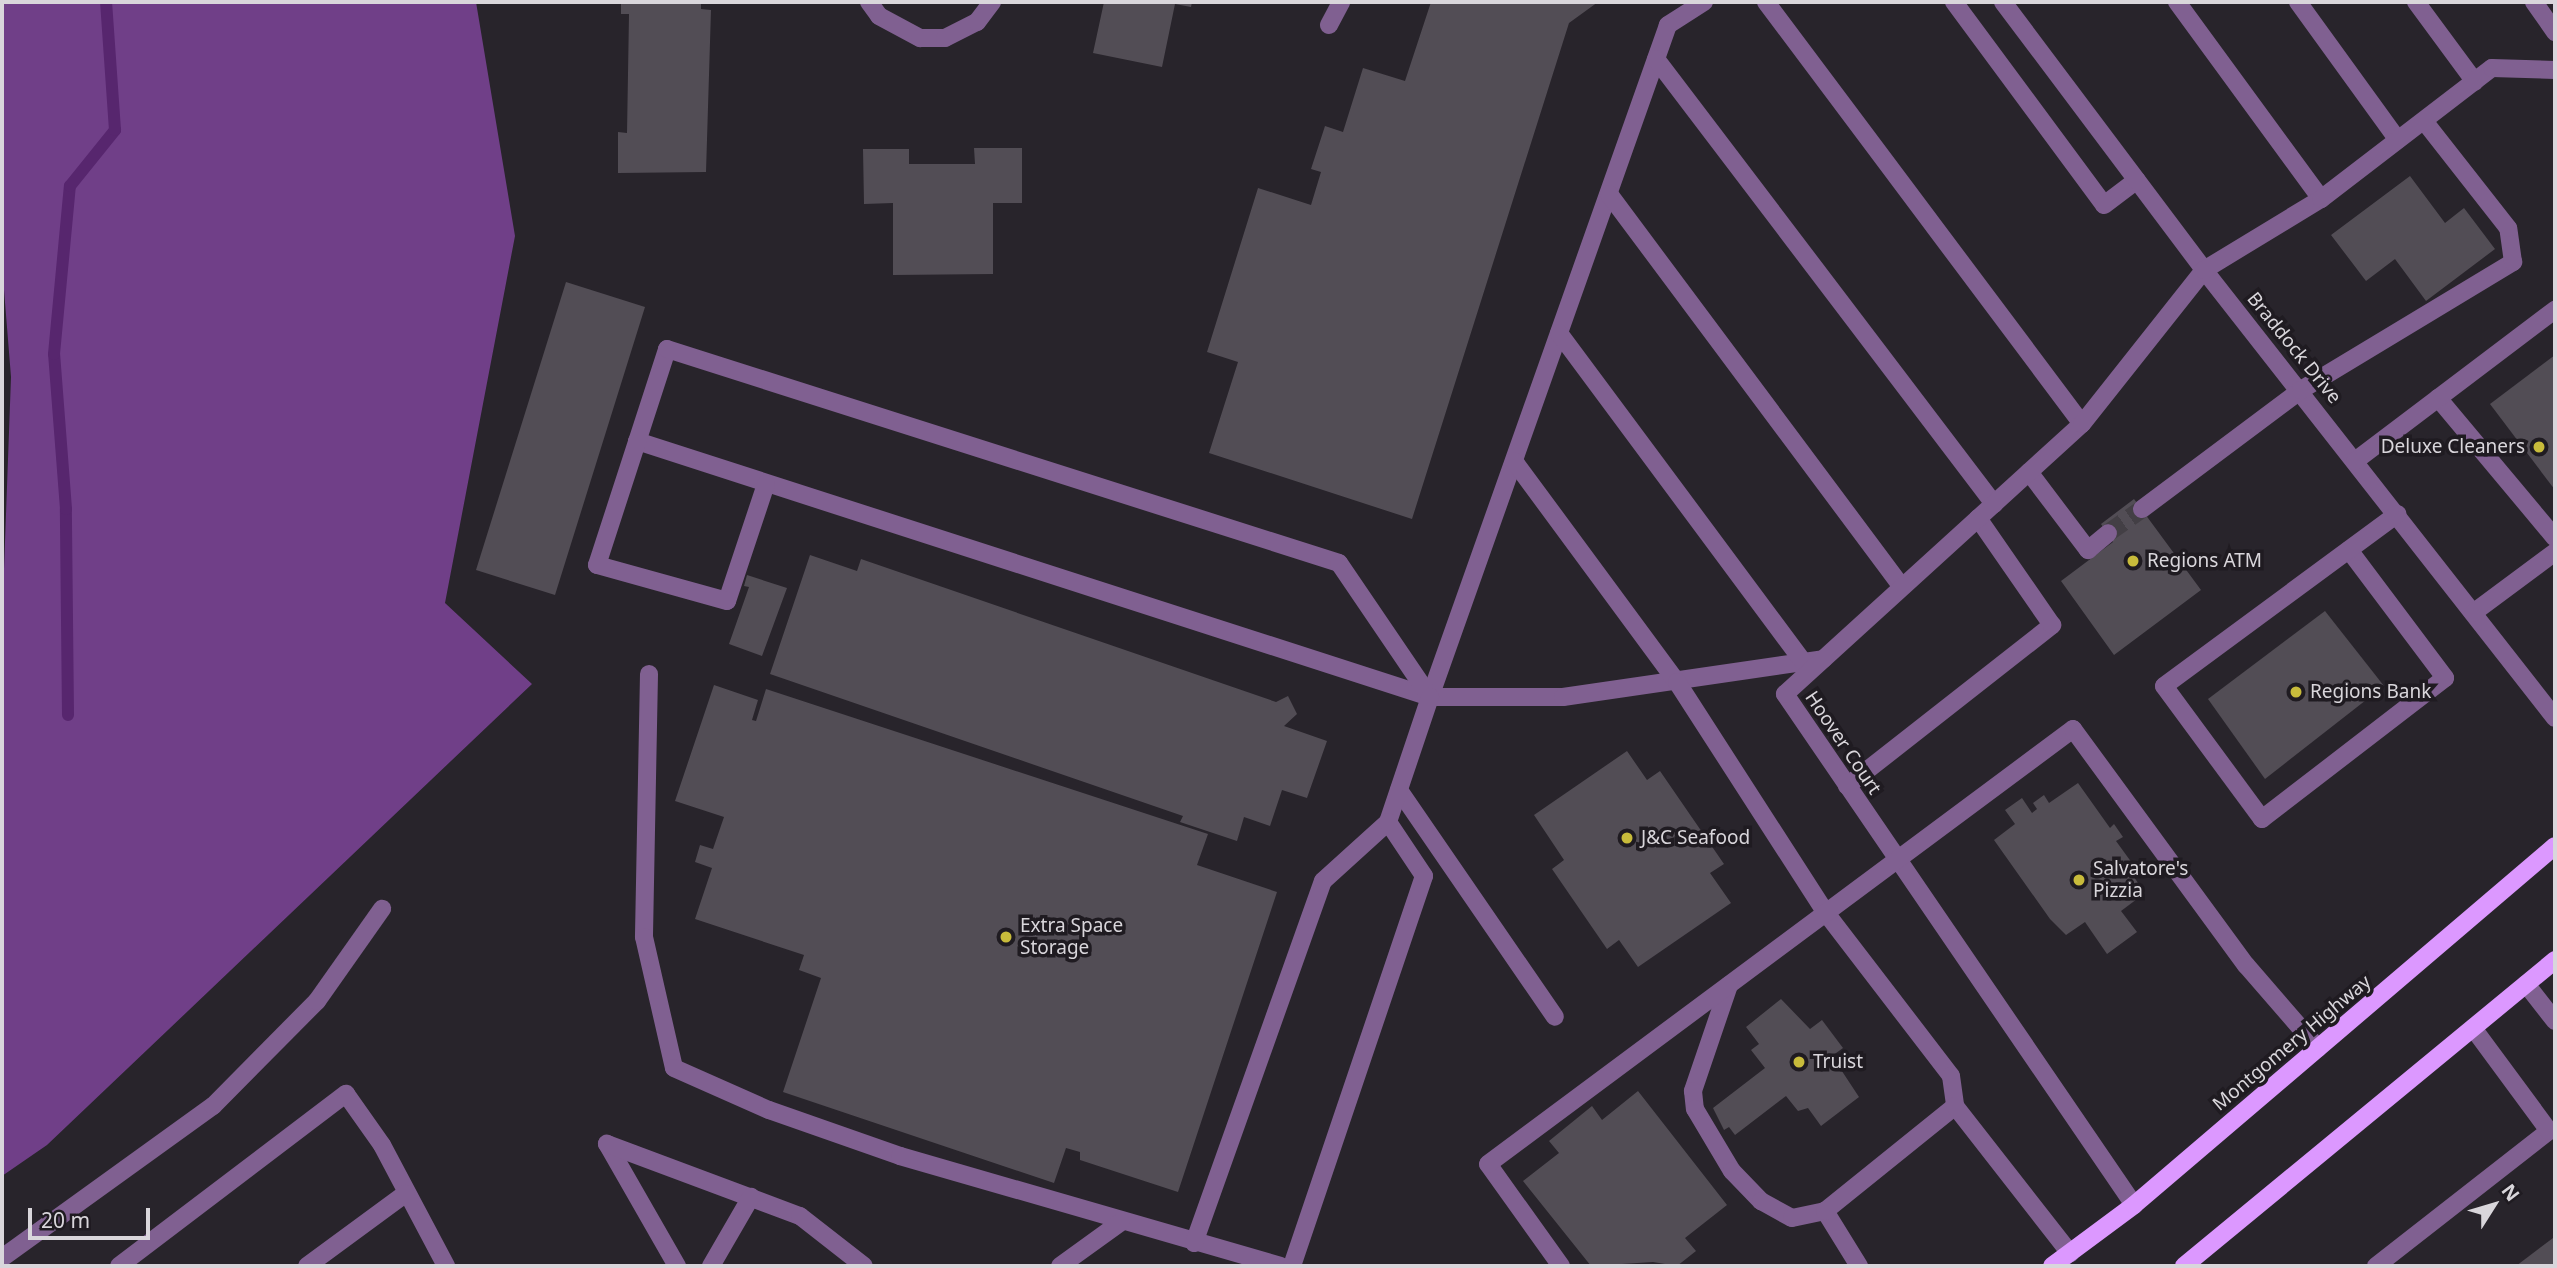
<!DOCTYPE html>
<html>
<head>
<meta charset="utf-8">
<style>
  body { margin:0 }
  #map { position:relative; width:2557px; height:1268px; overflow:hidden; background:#28242b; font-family:"Noto Sans",sans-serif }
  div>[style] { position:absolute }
  .forest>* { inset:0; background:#703f88 }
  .stream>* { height:12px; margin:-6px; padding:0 6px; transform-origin:6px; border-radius:6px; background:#57266e }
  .building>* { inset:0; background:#524d55 }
  .minor-tunnel>* { height:18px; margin-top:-9px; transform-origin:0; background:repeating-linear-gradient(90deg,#433f45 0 18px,transparent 0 27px) }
  .minor>* { height:18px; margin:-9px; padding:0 9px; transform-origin:9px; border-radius:9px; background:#806091 }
  .major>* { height:18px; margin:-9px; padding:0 9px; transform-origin:9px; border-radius:9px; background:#dc98ff }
  .dots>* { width:19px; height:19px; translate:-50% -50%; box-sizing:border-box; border:4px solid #1f1b21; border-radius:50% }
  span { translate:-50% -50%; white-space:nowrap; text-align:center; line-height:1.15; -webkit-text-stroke:7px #1f1b21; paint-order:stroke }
  .street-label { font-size:19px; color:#d9d6db }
  .poi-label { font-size:19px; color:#d9d6db }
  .right { translate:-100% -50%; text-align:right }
  .left { translate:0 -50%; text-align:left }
  .frame { position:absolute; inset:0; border:4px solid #d9d6db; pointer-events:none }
  .north { position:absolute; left:2459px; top:1170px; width:70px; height:70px; -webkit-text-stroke:5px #1f1b21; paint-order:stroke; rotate:53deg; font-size:19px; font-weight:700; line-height:28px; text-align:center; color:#d9d6db }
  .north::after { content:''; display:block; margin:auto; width:24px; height:32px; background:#d9d6db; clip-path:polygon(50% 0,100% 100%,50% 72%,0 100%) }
  .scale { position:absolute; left:28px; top:1208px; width:122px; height:32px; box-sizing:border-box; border:4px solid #d9d6db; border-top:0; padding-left:9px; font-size:21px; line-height:24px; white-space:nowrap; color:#d9d6db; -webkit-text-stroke:5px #1f1b21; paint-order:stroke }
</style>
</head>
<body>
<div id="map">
  <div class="forest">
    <i style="clip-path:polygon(2px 2px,476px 2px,515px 236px,445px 603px,532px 684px,47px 1145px,2px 1176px,2px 624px,11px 377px,2px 265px)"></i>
  </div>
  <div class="stream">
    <i style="left:68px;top:715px;width:206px;rotate:-90.6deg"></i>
    <i style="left:66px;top:509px;width:155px;rotate:-94.4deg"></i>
    <i style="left:54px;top:354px;width:169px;rotate:-84.6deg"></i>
    <i style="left:70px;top:186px;width:72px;rotate:-51.2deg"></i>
    <i style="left:115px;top:130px;width:128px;rotate:-94deg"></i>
  </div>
  <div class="building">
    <i style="clip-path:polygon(621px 2px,701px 2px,701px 9px,711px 10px,706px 172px,618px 173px,618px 132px,627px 133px,629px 14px,621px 14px)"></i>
    <i style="clip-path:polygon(1104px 2px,1192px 2px,1191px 7px,1175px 4px,1162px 67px,1093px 53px)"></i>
    <i style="clip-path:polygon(1431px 2px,1598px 2px,1569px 23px,1412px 519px,1209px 453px,1238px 362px,1207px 352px,1258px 188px,1311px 205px,1321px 172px,1311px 169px,1325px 126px,1343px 132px,1363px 68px,1405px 81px)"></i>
    <i style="clip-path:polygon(974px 148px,1022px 148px,1022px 203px,993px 203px,993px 274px,893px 275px,893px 203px,864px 204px,863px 149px,909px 149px,909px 164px,975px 164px)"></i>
    <i style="clip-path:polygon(2410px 176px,2445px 223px,2464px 208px,2495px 249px,2426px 301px,2395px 259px,2366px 281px,2331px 235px)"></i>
    <i style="clip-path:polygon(566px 282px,645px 307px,555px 595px,476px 570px)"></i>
    <i style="clip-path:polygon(2555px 355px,2555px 490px,2490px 404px)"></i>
    <i style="clip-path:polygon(2134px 499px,2201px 590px,2114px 655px,2061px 581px,2113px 542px,2101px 524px)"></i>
    <i style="clip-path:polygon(810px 555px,857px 571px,861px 559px,1276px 702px,1288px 696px,1297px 714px,1284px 726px,1327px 741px,1307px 798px,1282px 790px,1270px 826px,1244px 817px,1237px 841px,1180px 822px,1183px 816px,770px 674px)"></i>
    <i style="clip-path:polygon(747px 575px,787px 588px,762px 656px,729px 644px,749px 587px,744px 586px)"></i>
    <i style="clip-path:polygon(2325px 611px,2384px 686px,2265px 779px,2208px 699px)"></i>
    <i style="clip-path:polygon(714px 685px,758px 700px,752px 720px,756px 721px,766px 689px,1208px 834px,1197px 865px,1277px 892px,1178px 1192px,1080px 1160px,1080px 1152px,1066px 1148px,1054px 1183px,783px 1092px,821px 978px,799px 970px,804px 955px,695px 919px,712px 868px,695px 862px,700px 845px,713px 849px,724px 817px,675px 801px)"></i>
    <i style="clip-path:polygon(1627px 751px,1647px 780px,1660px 771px,1724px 864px,1710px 873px,1731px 903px,1638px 967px,1619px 940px,1607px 949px,1552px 869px,1564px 860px,1534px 815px)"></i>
    <i style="clip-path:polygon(2078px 783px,2110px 828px,2114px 824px,2123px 837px,2116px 841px,2132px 863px,2127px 867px,2145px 893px,2121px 911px,2137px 932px,2107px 954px,2085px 922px,2066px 935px,2050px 919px,1994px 840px,2015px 824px,2005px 810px,2022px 798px,2032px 813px,2037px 809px,2033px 803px,2044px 795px,2049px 803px)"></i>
    <i style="clip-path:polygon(1781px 999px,1810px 1029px,1822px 1020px,1843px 1048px,1832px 1056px,1859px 1097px,1821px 1126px,1808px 1108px,1798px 1111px,1786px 1096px,1735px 1135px,1729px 1127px,1724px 1130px,1713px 1108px,1765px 1068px,1751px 1050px,1759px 1044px,1746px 1027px)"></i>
    <i style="clip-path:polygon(1638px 1091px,1727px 1205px,1685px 1238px,1696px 1251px,1677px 1266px,1653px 1262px,1591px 1266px,1523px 1181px,1559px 1153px,1549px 1141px,1592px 1106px,1602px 1120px)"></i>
    <i style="clip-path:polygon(2553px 1238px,2555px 1266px,2516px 1266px)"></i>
  </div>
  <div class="minor-tunnel">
    <i style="left:2108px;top:533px;width:42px;rotate:-35.2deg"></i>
  </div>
  <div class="minor">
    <i style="left:869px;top:2px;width:17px;rotate:54deg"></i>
    <i style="left:879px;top:16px;width:47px;rotate:28.2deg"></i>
    <i style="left:920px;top:38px;width:25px"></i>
    <i style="left:945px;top:38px;width:36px;rotate:-27deg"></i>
    <i style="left:977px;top:22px;width:25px;rotate:-53deg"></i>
    <i style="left:1704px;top:2px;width:43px;rotate:147.4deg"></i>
    <i style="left:1668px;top:25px;width:713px;rotate:109.5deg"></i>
    <i style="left:1430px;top:697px;width:133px"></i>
    <i style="left:1563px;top:697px;width:263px;rotate:-8.3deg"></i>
    <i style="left:1766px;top:2px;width:527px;rotate:53.17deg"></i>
    <i style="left:1954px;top:2px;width:252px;rotate:53.5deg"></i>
    <i style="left:2104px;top:205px;width:41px;rotate:-37.1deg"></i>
    <i style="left:2003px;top:2px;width:335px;rotate:53.1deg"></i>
    <i style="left:2204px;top:270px;width:569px;rotate:51.92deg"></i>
    <i style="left:2177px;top:2px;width:244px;rotate:53.8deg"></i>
    <i style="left:2298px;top:2px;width:170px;rotate:54.1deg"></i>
    <i style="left:2416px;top:2px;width:99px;rotate:53.6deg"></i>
    <i style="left:2534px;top:2px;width:37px;rotate:55deg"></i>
    <i style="left:1329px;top:25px;width:26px;rotate:-62deg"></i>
    <i style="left:1656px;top:59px;width:559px;rotate:52.78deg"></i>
    <i style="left:1609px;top:194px;width:490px;rotate:53.3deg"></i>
    <i style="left:1559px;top:333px;width:410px;rotate:53.4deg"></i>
    <i style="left:2438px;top:398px;width:182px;rotate:50.1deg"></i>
    <i style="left:637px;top:441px;width:833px;rotate:17.89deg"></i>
    <i style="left:1514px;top:461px;width:275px;rotate:53.6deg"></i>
    <i style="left:1677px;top:682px;width:275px;rotate:57.2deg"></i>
    <i style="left:1826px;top:913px;width:205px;rotate:52.5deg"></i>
    <i style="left:1951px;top:1076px;width:30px;rotate:82deg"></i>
    <i style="left:2355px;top:461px;width:251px;rotate:-37.1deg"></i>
    <i style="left:2029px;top:472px;width:98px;rotate:52.9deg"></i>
    <i style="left:2088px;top:550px;width:26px;rotate:-40deg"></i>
    <i style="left:766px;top:484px;width:123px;rotate:108.4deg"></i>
    <i style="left:727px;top:601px;width:135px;rotate:-164.5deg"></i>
    <i style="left:597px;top:565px;width:227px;rotate:-72deg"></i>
    <i style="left:667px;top:349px;width:705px;rotate:17.66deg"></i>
    <i style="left:1339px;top:563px;width:162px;rotate:55.8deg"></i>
    <i style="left:2142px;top:509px;width:199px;rotate:-36.8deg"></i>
    <i style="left:2301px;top:390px;width:248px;rotate:-31.1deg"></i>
    <i style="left:2513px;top:262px;width:34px;rotate:-98deg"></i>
    <i style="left:2508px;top:228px;width:136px;rotate:-128.1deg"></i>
    <i style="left:2349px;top:550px;width:160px;rotate:53.1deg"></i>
    <i style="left:2445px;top:678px;width:231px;rotate:142.4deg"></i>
    <i style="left:2262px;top:819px;width:165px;rotate:-126.4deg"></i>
    <i style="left:2164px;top:686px;width:290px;rotate:-36.4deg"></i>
    <i style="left:2473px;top:613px;width:102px;rotate:-36.6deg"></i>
    <i style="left:649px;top:674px;width:263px;rotate:91.1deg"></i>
    <i style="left:644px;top:937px;width:134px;rotate:77.1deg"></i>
    <i style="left:674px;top:1068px;width:104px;rotate:23.9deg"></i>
    <i style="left:769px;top:1110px;width:139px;rotate:19.3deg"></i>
    <i style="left:900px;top:1156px;width:396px;rotate:16.1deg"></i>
    <i style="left:1847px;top:786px;width:261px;rotate:-38.1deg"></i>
    <i style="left:2052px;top:625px;width:130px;rotate:-124.7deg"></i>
    <i style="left:1399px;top:790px;width:275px;rotate:55.5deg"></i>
    <i style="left:1388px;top:822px;width:132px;rotate:-71.4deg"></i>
    <i style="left:2526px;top:984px;width:47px;rotate:51.9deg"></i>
    <i style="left:1729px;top:985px;width:112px;rotate:108.8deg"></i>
    <i style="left:1693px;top:1091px;width:18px;rotate:84deg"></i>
    <i style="left:1695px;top:1109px;width:72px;rotate:59.2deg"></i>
    <i style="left:1732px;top:1171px;width:42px;rotate:46deg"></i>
    <i style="left:1761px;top:1201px;width:35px;rotate:29deg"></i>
    <i style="left:1792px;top:1218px;width:34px;rotate:-12deg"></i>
    <i style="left:2134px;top:1205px;width:619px;rotate:-124.33deg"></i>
    <i style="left:1785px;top:694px;width:401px;rotate:-42.3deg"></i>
    <i style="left:2082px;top:424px;width:196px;rotate:-51.6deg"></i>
    <i style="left:2204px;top:270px;width:137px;rotate:-31.3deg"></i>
    <i style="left:2321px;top:199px;width:215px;rotate:-37.5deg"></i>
    <i style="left:2492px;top:68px;width:63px;rotate:1.8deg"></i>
    <i style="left:1194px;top:1243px;width:384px;rotate:-70.4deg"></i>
    <i style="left:1323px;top:881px;width:88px;rotate:-42.2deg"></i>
    <i style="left:1388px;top:822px;width:65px;rotate:56.3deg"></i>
    <i style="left:1424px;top:876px;width:412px;rotate:108.7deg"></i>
    <i style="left:2px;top:1258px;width:260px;rotate:-35.8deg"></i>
    <i style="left:213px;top:1106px;width:148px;rotate:-45.3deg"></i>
    <i style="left:317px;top:1001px;width:113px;rotate:-54.8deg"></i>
    <i style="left:119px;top:1266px;width:285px;rotate:-37.2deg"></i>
    <i style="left:346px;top:1094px;width:62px;rotate:54.8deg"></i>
    <i style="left:382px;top:1145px;width:137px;rotate:62.1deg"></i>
    <i style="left:307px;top:1266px;width:122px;rotate:-36.3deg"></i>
    <i style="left:677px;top:1266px;width:141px;rotate:-119.8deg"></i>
    <i style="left:607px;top:1144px;width:206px;rotate:20.5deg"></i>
    <i style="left:800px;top:1216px;width:81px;rotate:38deg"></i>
    <i style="left:711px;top:1266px;width:80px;rotate:-59.9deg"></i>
    <i style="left:1060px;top:1266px;width:75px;rotate:-35.8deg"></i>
    <i style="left:1561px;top:1266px;width:125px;rotate:-125.6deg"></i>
    <i style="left:1488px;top:1164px;width:729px;rotate:-36.63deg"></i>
    <i style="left:2073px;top:729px;width:293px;rotate:53.8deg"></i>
    <i style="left:2246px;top:965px;width:110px;rotate:49.1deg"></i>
    <i style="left:1859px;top:1266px;width:65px;rotate:-121.7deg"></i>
    <i style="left:1825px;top:1211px;width:167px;rotate:-38.9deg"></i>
    <i style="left:1955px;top:1106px;width:187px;rotate:52deg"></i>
    <i style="left:2376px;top:1266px;width:219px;rotate:-38deg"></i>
    <i style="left:2549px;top:1131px;width:128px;rotate:-126.4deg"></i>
  </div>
  <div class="major">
    <i style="left:2052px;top:1266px;width:102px;rotate:-36.6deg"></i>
    <i style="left:2134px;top:1205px;width:553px;rotate:-40.46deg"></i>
    <i style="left:2184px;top:1266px;width:481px;rotate:-39.5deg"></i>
  </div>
  <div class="dots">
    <i style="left:2539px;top:447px;background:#c8bb3b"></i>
    <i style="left:2133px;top:561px;background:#c8bb3b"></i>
    <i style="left:2296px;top:692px;background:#c8bb3b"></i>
    <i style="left:1627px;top:838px;background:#c8bb3b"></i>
    <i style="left:2079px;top:880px;background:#c8bb3b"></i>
    <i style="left:1006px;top:937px;background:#c8bb3b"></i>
    <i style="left:1799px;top:1062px;background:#c8bb3b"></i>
  </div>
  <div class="street-label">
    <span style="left:2294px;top:348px;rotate:51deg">Braddock Drive</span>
    <span style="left:1843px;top:743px;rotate:56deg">Hoover Court</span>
    <span style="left:2292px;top:1043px;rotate:-40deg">Montgomery Highway</span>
  </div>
  <div class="poi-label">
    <span class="right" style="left:2525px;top:447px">Deluxe Cleaners</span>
    <span class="left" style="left:2147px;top:561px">Regions ATM</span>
    <span class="left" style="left:2310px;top:692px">Regions Bank</span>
    <span class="left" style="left:1641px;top:838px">J&amp;C Seafood</span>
    <span class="left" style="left:2093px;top:880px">Salvatore's<br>Pizzia</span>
    <span class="left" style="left:1020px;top:937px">Extra Space<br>Storage</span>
    <span class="left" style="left:1813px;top:1062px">Truist</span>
  </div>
  <div class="frame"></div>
  <div class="north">N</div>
  <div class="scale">20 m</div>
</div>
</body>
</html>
